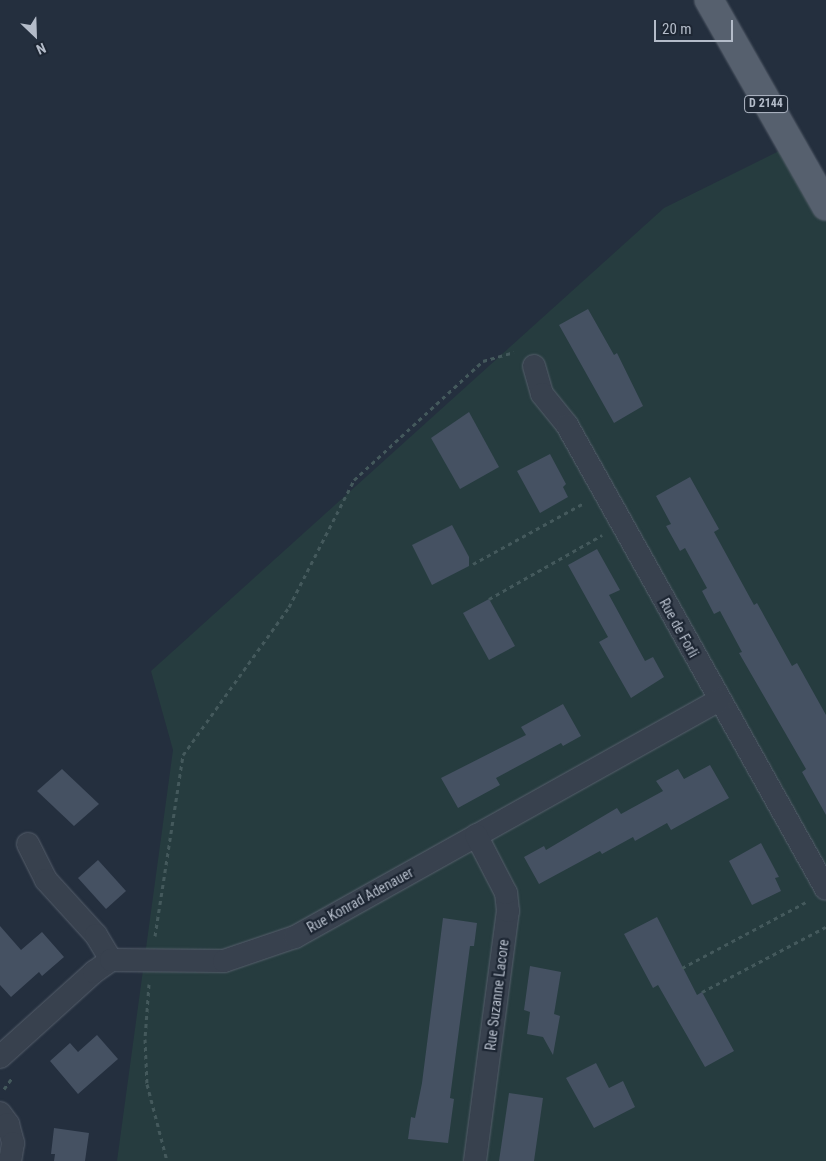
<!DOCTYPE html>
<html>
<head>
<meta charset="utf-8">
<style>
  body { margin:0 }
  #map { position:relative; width:826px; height:1161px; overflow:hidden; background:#242f3e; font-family:"Roboto Condensed",sans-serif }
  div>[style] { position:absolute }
  .green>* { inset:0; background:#263c3f }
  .building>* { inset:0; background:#455162 }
  .path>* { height:3px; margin-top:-1.5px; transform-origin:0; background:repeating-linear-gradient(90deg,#44595c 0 4px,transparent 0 8px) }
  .roads { filter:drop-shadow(0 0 1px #565f6c) drop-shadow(0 0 1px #565f6c) }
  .street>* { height:22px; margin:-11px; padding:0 11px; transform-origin:11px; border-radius:11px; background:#38414e }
  .primary>* { height:28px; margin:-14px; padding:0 14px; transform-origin:14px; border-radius:14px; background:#56606e }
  span { translate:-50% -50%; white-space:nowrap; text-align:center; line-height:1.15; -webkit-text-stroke:4.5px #1d2633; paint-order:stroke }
  .shield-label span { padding:1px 4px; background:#1d2633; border:1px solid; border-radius:4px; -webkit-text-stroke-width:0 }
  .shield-label { font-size:12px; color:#b4bcc9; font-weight:700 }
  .street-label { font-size:14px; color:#b4bcc9 }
  .north { position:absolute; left:10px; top:10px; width:50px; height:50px; -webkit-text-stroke:4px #1d2633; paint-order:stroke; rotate:156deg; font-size:14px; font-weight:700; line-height:20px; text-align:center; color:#b4bcc9 }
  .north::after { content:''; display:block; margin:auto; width:18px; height:22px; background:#b4bcc9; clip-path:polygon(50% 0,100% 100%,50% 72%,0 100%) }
  .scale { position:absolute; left:654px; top:20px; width:79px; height:22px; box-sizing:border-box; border:2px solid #b4bcc9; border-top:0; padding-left:6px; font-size:15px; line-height:18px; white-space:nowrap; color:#b4bcc9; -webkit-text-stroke:4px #1d2633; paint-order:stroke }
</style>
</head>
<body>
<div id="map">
  <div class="green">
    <i style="clip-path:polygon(789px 146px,826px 206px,826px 1161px,117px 1161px,173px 750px,151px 671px,664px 208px)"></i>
  </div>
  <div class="building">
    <i style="clip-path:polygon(588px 309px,614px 355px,617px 353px,643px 406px,614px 423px,559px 325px)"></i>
    <i style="clip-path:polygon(469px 412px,499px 467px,460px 489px,431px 438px)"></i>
    <i style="clip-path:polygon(550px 454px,566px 484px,563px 487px,568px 497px,540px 513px,517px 471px)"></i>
    <i style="clip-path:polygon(690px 477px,719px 529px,714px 532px,754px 605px,757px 603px,792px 666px,797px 663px,826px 715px,826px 815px,802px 772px,806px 769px,739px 653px,742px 652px,720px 611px,714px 614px,702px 591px,707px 588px,685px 548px,680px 551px,666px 526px,671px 524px,656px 496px)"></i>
    <i style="clip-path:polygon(452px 525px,469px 557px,469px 566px,432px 585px,412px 545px)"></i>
    <i style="clip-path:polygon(597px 549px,620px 590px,609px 595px,645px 661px,653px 657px,664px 677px,631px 698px,599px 642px,608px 637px,568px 565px)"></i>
    <i style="clip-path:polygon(489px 599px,515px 646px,489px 660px,463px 613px)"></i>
    <i style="clip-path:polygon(563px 704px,581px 736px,563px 746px,561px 743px,496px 778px,500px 785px,458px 808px,441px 778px,526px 735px,521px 727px)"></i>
    <i style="clip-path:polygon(710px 765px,729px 798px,671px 830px,667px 823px,635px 841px,633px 837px,602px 854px,600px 851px,539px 884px,524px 857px,544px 846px,546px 850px,617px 808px,621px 814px,663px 791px,656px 781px,678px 769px,684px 779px)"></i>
    <i style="clip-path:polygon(62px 769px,99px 804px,74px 826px,37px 791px)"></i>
    <i style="clip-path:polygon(761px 843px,779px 877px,775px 878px,781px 891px,752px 905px,729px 861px)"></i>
    <i style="clip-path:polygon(98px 860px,126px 891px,106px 909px,78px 878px)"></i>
    <i style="clip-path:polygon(657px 917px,697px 995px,702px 992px,734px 1051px,705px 1067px,658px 985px,653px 988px,624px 934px)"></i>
    <i style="clip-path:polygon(443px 918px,477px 923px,474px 946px,470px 946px,450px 1098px,454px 1099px,448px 1143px,408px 1139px,411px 1117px,415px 1118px,422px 1083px)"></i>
    <i style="clip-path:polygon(0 926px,21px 950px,42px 932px,64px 957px,42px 976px,39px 972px,11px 997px,0 985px)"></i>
    <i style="clip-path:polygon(530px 966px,561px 972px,554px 1014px,560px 1016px,553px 1055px,543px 1037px,527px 1034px,530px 1012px,524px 1010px)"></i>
    <i style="clip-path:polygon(97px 1035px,118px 1059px,78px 1094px,50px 1061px,70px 1043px,78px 1052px)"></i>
    <i style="clip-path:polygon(596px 1063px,609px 1088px,623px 1081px,635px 1107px,594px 1128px,566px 1078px)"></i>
    <i style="clip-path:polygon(509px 1093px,543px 1098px,534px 1161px,499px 1161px)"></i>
    <i style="clip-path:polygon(54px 1128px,89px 1133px,85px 1161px,54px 1161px,55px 1154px,51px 1154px)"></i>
  </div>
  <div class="path">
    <i style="left:473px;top:564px;width:127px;rotate:-28.8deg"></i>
    <i style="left:489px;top:599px;width:130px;rotate:-29.5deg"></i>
    <i style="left:155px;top:936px;width:183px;rotate:-81.2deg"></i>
    <i style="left:183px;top:755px;width:182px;rotate:-54.4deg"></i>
    <i style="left:289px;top:607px;width:143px;rotate:-62.9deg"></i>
    <i style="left:354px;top:480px;width:176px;rotate:-42.7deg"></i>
    <i style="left:483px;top:361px;width:32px;rotate:-16deg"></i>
    <i style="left:682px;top:968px;width:140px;rotate:-28deg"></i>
    <i style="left:149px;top:984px;width:55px;rotate:94.2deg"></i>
    <i style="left:145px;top:1039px;width:45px;rotate:87.5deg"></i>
    <i style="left:147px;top:1084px;width:80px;rotate:75.4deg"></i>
    <i style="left:702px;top:992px;width:140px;rotate:-27.7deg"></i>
    <i style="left:4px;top:1089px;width:14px;rotate:-54deg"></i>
  </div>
  <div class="roads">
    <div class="street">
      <i style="left:534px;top:366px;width:29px;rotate:74deg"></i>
      <i style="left:542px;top:394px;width:40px;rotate:51deg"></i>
      <i style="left:567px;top:425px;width:531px;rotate:60.83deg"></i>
      <i style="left:28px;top:844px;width:40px;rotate:63.4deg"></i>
      <i style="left:46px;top:880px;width:74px;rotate:47.7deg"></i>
      <i style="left:96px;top:935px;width:29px;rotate:59deg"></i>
      <i style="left:0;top:1057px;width:127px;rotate:-42.1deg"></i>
      <i style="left:94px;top:972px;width:21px;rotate:-35deg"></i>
      <i style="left:111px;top:960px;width:113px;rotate:0.5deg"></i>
      <i style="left:224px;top:961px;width:75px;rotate:-18.7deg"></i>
      <i style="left:295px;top:937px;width:486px;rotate:-29.2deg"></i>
      <i style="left:0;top:1113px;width:14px;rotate:54deg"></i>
      <i style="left:8px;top:1124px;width:20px;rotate:75deg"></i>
      <i style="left:13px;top:1143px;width:18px;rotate:99deg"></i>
      <i style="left:475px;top:1161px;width:252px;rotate:-82.5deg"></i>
      <i style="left:508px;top:911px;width:18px;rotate:-96deg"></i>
      <i style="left:506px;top:893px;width:65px;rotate:-117.3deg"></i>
    </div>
    <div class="primary">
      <i style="left:709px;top:0;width:237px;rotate:60.4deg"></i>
    </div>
  </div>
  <div class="shield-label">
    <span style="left:766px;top:104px">D 2144</span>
  </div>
  <div class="street-label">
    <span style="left:679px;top:628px;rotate:61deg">Rue de Forli</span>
    <span style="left:360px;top:900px;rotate:-29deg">Rue Konrad Adenauer</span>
    <span style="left:497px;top:995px;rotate:-83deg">Rue Suzanne Lacore</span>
  </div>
  <div class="north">N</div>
  <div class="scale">20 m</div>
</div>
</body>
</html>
